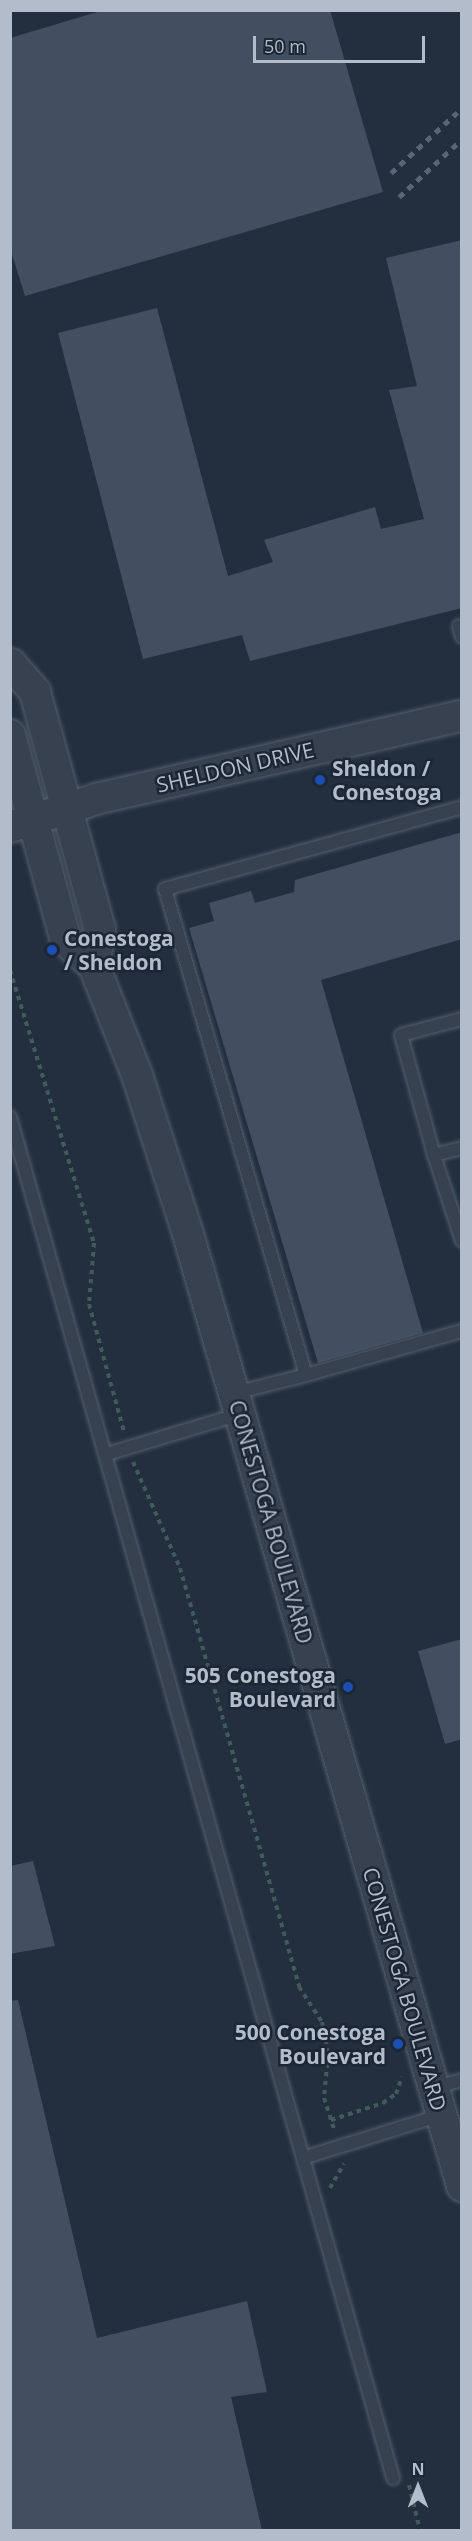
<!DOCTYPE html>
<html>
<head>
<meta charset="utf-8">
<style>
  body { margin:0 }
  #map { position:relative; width:472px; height:2541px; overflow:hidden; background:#232f3f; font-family:"Open Sans",sans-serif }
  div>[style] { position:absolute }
  .building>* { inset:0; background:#424f61 }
  .path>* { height:4px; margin-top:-2px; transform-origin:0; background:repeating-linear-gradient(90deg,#435a5d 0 4.5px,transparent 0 9px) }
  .roads { filter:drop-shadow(0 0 2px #555f6d) drop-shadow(0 0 2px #555f6d) }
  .service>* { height:12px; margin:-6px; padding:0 6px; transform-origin:6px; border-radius:6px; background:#37414f }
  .tertiary>* { height:30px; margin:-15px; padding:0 15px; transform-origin:15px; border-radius:15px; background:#37414f }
  .rail>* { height:4.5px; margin-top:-2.25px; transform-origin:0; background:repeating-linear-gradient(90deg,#596576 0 6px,transparent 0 12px) }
  .dots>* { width:16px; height:16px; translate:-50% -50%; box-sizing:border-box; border:3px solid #1c2634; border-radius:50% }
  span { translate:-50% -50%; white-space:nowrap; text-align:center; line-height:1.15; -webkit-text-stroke:5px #1c2634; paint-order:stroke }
  .street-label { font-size:21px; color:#b3bcca }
  .poi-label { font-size:21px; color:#b3bcca; font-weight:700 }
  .left { translate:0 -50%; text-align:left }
  .right { translate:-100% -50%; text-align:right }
  .frame { position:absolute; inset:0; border:12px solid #b3bcca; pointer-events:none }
  .north { position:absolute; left:388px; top:2457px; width:60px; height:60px; -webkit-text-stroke:4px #1c2634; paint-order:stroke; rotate:0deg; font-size:16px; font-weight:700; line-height:24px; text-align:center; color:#b3bcca }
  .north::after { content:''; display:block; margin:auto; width:21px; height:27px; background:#b3bcca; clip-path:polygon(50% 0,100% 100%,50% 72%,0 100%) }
  .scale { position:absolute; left:253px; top:36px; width:172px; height:27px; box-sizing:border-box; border:3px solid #b3bcca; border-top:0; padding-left:8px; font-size:18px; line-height:21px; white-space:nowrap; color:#b3bcca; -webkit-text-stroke:4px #1c2634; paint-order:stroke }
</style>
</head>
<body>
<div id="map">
  <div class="building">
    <i style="clip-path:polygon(104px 10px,330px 10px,383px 192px,25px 296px,10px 248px,10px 38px)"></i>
    <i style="clip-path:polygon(462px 240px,462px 608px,250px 661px,242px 635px,143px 659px,58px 333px,157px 308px,228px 576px,273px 562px,264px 540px,375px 507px,381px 529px,424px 519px,389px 390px,417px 386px,386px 258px)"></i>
    <i style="clip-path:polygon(462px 832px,462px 939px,321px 980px,423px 1333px,318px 1363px,189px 928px,214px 921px,209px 903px,251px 891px,255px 903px,294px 892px,295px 880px)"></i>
    <i style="clip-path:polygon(462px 1639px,462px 1739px,445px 1744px,418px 1651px)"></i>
    <i style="clip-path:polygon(33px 1861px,55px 1946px,10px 1954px,10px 1866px)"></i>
    <i style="clip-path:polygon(18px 2000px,97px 2338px,247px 2301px,267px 2392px,231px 2397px,262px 2530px,10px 2530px,10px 2001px)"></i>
  </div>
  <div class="path">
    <i style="left:10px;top:970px;width:286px;rotate:72.9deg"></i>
    <i style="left:94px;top:1243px;width:61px;rotate:94.7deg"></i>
    <i style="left:89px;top:1304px;width:133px;rotate:74.7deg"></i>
    <i style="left:133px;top:1462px;width:116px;rotate:66.1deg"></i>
    <i style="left:180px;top:1568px;width:436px;rotate:74.1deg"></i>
    <i style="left:299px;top:1987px;width:42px;rotate:56.7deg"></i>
    <i style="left:322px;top:2022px;width:33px;rotate:79deg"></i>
    <i style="left:328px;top:2054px;width:44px;rotate:95.2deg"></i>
    <i style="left:324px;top:2098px;width:36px;rotate:72deg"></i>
    <i style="left:331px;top:2120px;width:55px;rotate:-18.1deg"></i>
    <i style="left:383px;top:2103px;width:16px;rotate:-35deg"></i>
    <i style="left:396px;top:2094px;width:18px;rotate:-71deg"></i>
    <i style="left:330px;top:2188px;width:28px;rotate:-60deg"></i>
    <i style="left:409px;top:2485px;width:46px;rotate:76.3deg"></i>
  </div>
  <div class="roads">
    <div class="service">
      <i style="left:459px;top:626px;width:11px;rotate:75deg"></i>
      <i style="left:10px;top:1117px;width:1414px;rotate:74.28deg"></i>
      <i style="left:462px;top:1148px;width:29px;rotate:166deg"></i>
      <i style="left:434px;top:1155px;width:90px;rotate:72deg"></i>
      <i style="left:434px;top:1155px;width:124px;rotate:-105.4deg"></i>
      <i style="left:401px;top:1035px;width:63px;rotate:-14.7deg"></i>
      <i style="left:306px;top:1375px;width:162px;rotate:-15.8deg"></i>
      <i style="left:235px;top:1393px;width:73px;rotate:-14.2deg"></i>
      <i style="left:306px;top:1375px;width:506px;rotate:-106.18deg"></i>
      <i style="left:165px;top:889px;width:308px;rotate:-15.4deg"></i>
      <i style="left:107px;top:1454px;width:139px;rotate:-16.7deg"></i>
      <i style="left:434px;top:2088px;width:29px;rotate:-16deg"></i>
      <i style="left:303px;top:2158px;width:145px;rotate:-17.3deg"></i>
    </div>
    <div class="tertiary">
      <i style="left:11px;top:664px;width:37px;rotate:49deg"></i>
      <i style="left:35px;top:692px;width:246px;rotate:74.7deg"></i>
      <i style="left:100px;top:929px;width:37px;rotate:99deg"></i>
      <i style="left:10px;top:735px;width:213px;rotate:74.8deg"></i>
      <i style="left:66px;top:941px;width:38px;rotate:42deg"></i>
      <i style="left:94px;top:966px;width:117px;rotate:68.5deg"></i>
      <i style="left:137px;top:1075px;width:167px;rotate:72.2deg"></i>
      <i style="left:188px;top:1234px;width:991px;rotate:73.94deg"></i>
      <i style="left:10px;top:827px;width:95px;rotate:-17.9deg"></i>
      <i style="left:100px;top:798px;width:371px;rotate:-12.8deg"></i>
    </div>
  </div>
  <div class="rail">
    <i style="left:391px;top:173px;width:96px;rotate:-42.5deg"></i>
    <i style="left:399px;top:197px;width:86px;rotate:-42.6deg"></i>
  </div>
  <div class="dots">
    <i style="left:320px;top:780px;background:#1a4fb4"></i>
    <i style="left:52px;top:950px;background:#1a4fb4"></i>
    <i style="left:348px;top:1687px;background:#1a4fb4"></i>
    <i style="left:398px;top:2044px;background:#1a4fb4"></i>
  </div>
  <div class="street-label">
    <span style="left:235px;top:767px;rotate:-13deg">SHELDON DRIVE</span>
    <span style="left:271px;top:1522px;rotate:74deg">CONESTOGA BOULEVARD</span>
    <span style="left:405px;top:1989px;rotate:74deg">CONESTOGA BOULEVARD</span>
  </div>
  <div class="poi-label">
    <span class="left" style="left:332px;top:780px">Sheldon /<br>Conestoga</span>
    <span class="left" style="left:64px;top:950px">Conestoga<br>/ Sheldon</span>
    <span class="right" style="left:336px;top:1687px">505 Conestoga<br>Boulevard</span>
    <span class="right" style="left:386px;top:2044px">500 Conestoga<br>Boulevard</span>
  </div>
  <div class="frame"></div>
  <div class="north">N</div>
  <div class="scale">50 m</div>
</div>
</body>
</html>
